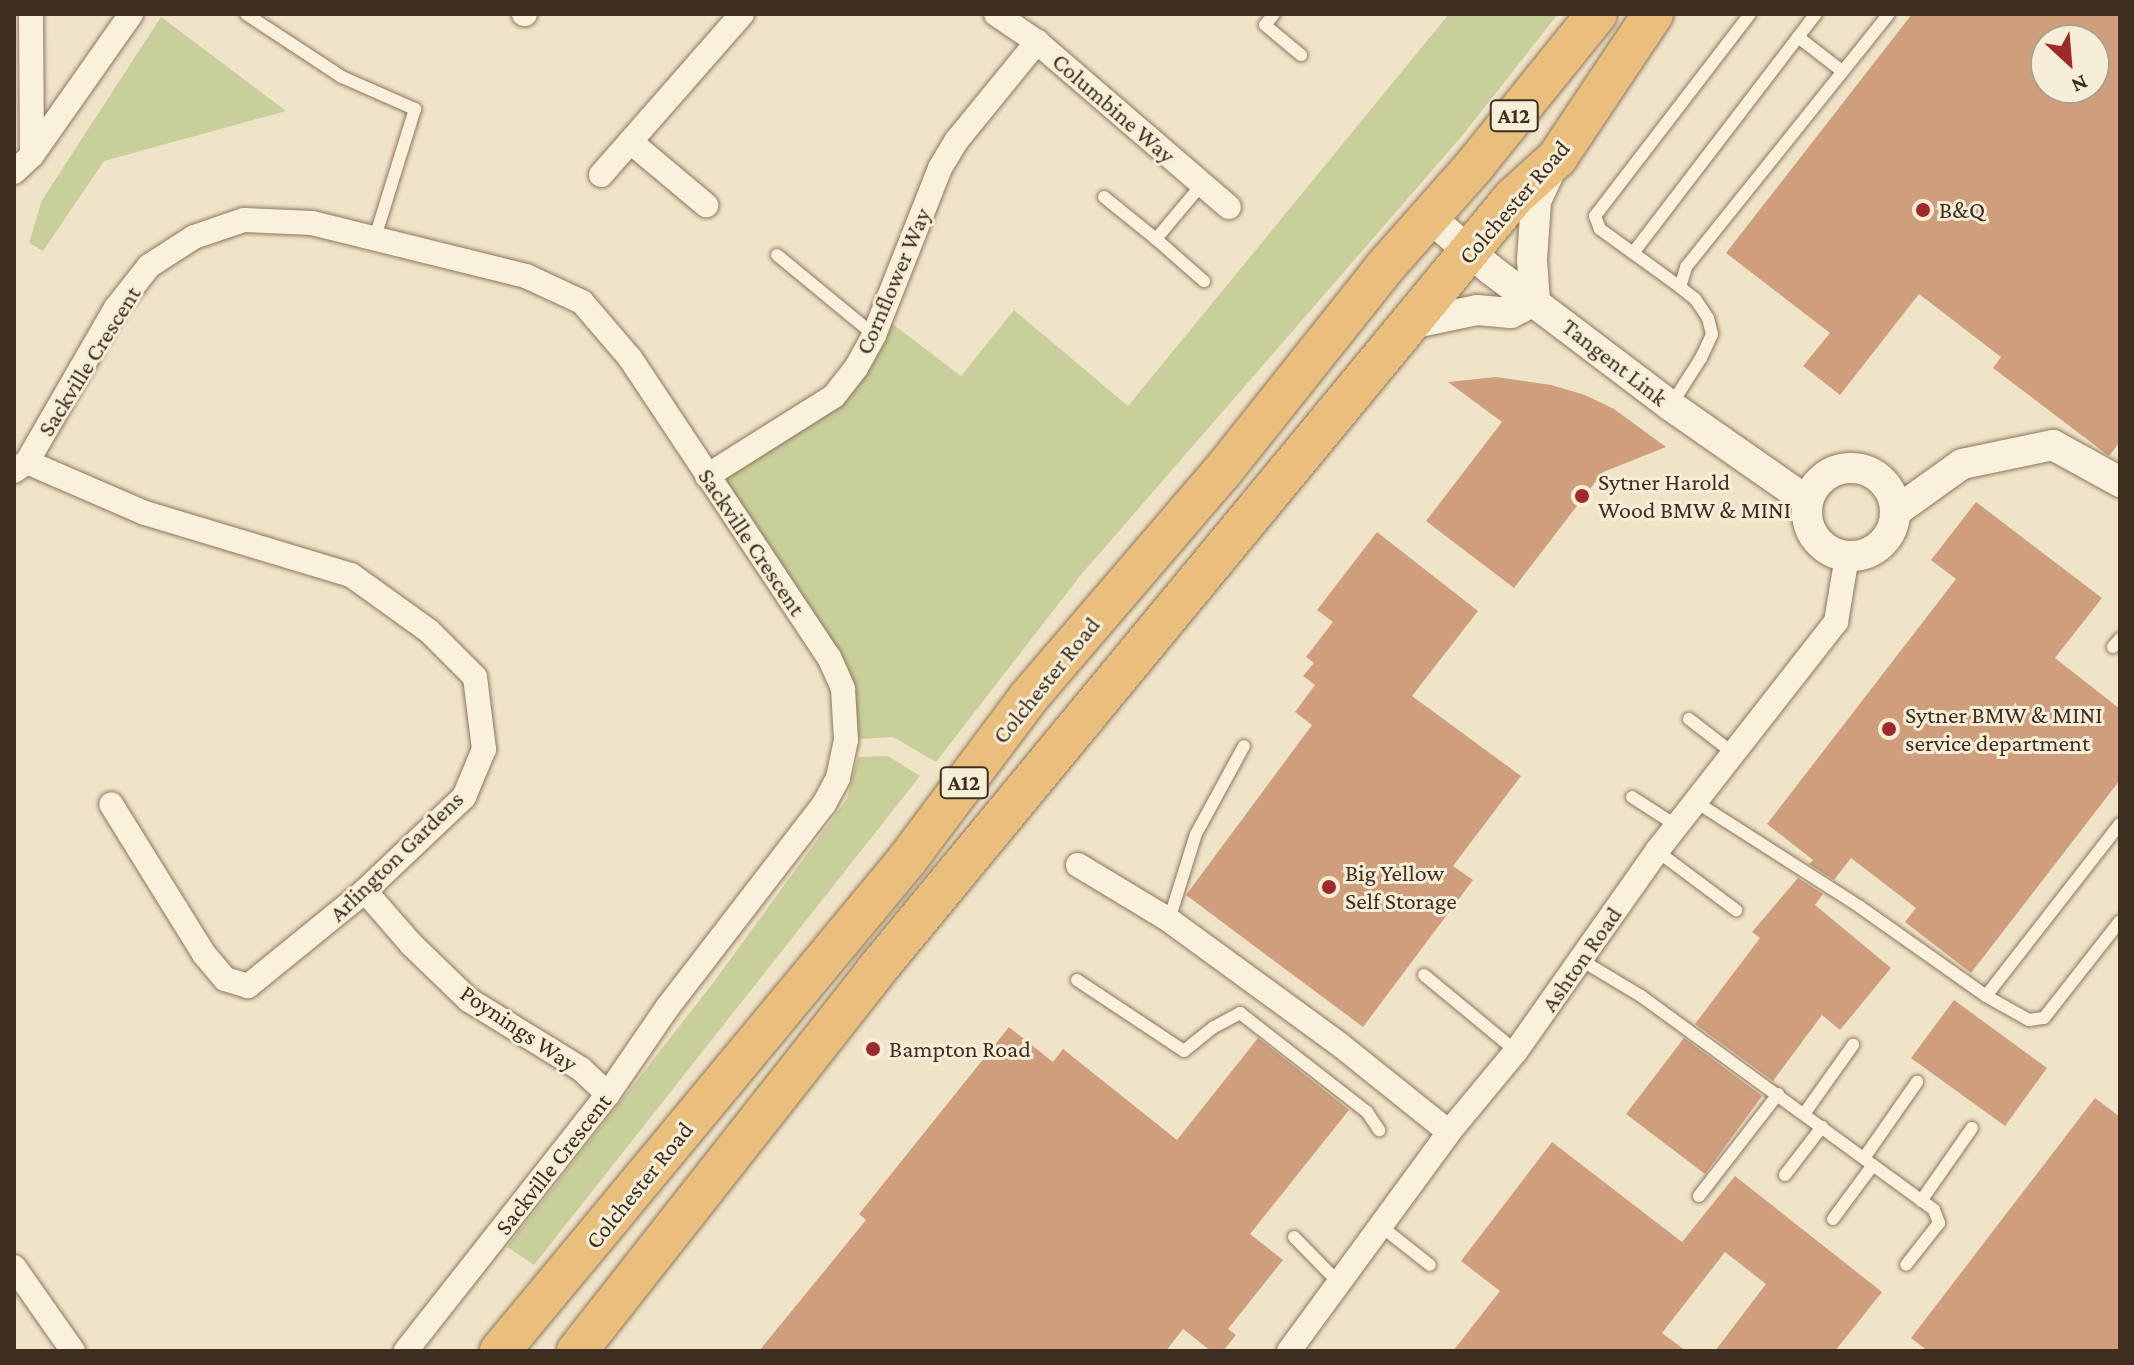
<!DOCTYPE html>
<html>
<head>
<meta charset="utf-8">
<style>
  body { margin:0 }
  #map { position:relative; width:2134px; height:1365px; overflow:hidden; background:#f0e4c8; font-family:"Crimson Pro",serif }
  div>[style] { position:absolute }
  .green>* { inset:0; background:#c9cf9b }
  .building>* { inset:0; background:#cf9f7d }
  .roads { filter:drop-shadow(0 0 2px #8d765c) drop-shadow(0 0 2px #8d765c) }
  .service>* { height:12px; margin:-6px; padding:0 6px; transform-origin:6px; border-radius:6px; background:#faf1dc }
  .minor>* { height:24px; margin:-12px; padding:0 12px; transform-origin:12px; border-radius:12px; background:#faf1dc }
  .tertiary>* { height:30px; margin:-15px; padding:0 15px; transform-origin:15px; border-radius:15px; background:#faf1dc }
  .tertiary>.ring { margin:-15px; padding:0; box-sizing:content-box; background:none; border:30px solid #faf1dc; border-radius:50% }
  .trunk>* { height:40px; margin:-20px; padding:0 20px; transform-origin:20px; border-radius:20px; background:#eabe7c }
  .dots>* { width:22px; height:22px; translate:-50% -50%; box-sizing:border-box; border:4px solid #f7eed8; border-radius:50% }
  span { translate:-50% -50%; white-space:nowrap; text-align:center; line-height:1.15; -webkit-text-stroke:6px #f7eed8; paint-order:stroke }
  .shield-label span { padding:2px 6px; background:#f7eed8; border:2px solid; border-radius:6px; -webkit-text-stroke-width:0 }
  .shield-label { font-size:22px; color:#3d2e20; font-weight:700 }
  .street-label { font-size:24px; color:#3d2e20 }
  .poi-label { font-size:24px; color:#3d2e20 }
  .left { translate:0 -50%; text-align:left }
  .frame { position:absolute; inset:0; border:16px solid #3d2e20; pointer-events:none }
  .north { position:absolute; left:2030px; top:24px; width:80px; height:80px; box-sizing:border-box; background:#f7eed8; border:2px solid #ada18e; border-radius:50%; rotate:154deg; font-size:22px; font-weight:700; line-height:32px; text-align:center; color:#3d2e20 }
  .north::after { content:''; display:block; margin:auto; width:28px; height:36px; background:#9e2a2b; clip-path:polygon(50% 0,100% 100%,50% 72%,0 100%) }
</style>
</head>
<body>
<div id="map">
  <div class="green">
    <i style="clip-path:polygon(1449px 14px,1558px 14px,1462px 136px,1080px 576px,936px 762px,893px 737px,846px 740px,843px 689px,707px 476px,834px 396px,882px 316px,961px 376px,1014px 310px,1128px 406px)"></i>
    <i style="clip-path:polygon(161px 17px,286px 111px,104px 161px,43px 251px,29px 243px,42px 200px)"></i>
    <i style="clip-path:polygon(888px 756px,920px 776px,534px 1265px,507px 1247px,713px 983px,847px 799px,858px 757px)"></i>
  </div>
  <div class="building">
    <i style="clip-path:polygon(evenodd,1912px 14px,2120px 14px,2120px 442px,2109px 456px,1993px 368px,2001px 357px,1919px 294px,1840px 395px,1803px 366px,1830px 333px,1726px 253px,1912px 14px,2046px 40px,2094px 40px,2094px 88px,2046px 88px,2046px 40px)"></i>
    <i style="clip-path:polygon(1496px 377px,1551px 385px,1585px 395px,1614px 409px,1666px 447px,1603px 472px,1514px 588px,1426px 521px,1502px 422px,1448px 382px)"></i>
    <i style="clip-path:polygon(1976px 502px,2102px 598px,2055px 658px,2120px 709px,2120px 780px,1971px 973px,1905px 922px,1916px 908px,1851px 858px,1834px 880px,1809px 864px,1813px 860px,1767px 824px,1956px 579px,1931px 560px)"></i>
    <i style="clip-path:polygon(1377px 532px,1478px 611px,1412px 696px,1521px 776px,1453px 866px,1473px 880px,1363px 1027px,1186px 895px,1312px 725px,1295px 712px,1315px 685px,1303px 676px,1314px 663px,1306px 657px,1333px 622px,1317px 610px)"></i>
    <i style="clip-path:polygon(1798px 878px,1823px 894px,1815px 905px,1891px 968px,1840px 1030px,1822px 1015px,1773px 1081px,1695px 1024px,1760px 938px,1752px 932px)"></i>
    <i style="clip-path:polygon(1954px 1000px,2047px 1068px,2005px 1126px,1911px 1058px)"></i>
    <i style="clip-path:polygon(1009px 1027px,1053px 1062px,1063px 1049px,1177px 1140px,1258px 1038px,1349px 1110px,1250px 1234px,1283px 1260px,1228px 1329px,1236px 1335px,1223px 1351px,1211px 1351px,1183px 1329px,1166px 1351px,759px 1351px,866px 1220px,859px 1214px)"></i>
    <i style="clip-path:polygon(1684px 1038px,1762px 1096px,1705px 1174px,1626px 1114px)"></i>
    <i style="clip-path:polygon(2095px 1098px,2120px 1117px,2120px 1351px,1928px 1351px,1911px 1338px)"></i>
    <i style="clip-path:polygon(1552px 1142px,1682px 1242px,1735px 1176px,1882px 1292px,1835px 1351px,1715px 1351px,1766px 1284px,1725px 1252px,1662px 1333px,1686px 1351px,1453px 1351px,1500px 1291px,1461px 1261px)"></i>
  </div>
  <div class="roads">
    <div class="service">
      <i style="left:246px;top:14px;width:115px;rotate:33.3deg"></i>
      <i style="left:342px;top:77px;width:80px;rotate:23.7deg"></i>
      <i style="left:415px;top:109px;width:138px;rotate:107.3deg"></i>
      <i style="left:1274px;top:14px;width:14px;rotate:129deg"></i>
      <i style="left:1265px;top:25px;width:47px;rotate:39.8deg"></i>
      <i style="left:1798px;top:37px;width:56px;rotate:37.7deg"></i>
      <i style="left:1202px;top:184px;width:72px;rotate:129.9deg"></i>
      <i style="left:1156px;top:239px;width:64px;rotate:41.2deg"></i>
      <i style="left:1104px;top:197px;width:67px;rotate:38.9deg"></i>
      <i style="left:1633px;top:253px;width:301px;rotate:-52.6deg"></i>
      <i style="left:777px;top:255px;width:126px;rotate:39.5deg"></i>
      <i style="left:1680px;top:287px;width:21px;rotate:-73deg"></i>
      <i style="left:1686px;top:267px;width:324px;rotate:-51.3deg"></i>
      <i style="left:1671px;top:405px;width:56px;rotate:-57.4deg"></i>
      <i style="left:1701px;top:358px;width:26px;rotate:-65deg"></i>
      <i style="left:1712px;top:334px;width:16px;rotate:-104deg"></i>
      <i style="left:1708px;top:318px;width:23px;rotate:-124deg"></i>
      <i style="left:1695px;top:299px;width:19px;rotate:-141deg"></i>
      <i style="left:1680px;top:287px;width:99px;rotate:-144.1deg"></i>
      <i style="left:1600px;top:229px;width:14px;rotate:-111deg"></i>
      <i style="left:1595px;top:216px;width:255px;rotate:-52.5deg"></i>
      <i style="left:2113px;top:647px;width:11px;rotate:-49deg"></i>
      <i style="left:1689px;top:719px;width:56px;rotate:37.7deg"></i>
      <i style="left:1632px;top:797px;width:54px;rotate:32.8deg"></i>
      <i style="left:1696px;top:802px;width:195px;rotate:32.6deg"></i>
      <i style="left:1860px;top:907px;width:154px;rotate:35.2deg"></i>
      <i style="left:1986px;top:996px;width:218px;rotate:-52.1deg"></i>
      <i style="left:1657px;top:851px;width:99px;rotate:36.8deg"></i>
      <i style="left:1169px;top:920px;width:90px;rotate:-72.6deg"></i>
      <i style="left:1196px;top:834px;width:100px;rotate:-61.4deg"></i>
      <i style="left:1581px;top:960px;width:70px;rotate:31deg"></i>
      <i style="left:1641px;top:996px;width:363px;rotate:36.1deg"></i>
      <i style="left:1934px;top:1210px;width:14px;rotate:69deg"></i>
      <i style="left:1939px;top:1223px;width:53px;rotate:128.2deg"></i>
      <i style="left:1424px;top:975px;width:119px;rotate:39.6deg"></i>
      <i style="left:1077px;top:980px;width:128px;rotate:33.6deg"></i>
      <i style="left:1184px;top:1051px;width:38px;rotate:-39deg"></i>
      <i style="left:1214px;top:1027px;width:30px;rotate:-28deg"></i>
      <i style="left:1240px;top:1013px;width:161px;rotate:37.9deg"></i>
      <i style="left:1367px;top:1112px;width:22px;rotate:56deg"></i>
      <i style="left:1986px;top:996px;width:49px;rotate:29.2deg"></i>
      <i style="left:2029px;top:1020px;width:15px;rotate:-8deg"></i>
      <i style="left:2044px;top:1018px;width:123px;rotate:-51.9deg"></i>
      <i style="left:1804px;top:1114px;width:85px;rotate:-54.6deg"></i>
      <i style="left:1864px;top:1158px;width:93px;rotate:-55.1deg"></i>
      <i style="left:1785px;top:1175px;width:61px;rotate:-52.4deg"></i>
      <i style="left:1699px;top:1196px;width:129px;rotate:-52.2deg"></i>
      <i style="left:1921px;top:1201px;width:89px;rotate:-55.1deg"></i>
      <i style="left:1833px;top:1219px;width:67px;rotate:-53.5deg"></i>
      <i style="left:1382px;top:1227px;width:61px;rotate:38.4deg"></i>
      <i style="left:1294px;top:1237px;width:63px;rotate:45.6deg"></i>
    </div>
    <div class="minor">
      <i style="left:31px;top:14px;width:141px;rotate:89.6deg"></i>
      <i style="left:524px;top:14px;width:1px"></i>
      <i style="left:996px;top:14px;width:50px;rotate:34.3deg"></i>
      <i style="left:1037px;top:42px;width:253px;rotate:40.7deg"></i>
      <i style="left:632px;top:143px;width:97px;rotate:40deg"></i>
      <i style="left:14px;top:172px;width:25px;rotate:-43deg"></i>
      <i style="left:32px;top:155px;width:172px;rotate:-54.9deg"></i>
      <i style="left:601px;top:175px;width:214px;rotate:-48.8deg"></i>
      <i style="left:27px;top:462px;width:129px;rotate:23.4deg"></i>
      <i style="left:145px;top:513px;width:215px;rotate:16.8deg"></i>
      <i style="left:351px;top:575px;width:96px;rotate:35.7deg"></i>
      <i style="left:429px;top:631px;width:65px;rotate:45deg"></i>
      <i style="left:475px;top:677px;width:73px;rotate:82.9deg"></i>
      <i style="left:484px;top:749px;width:52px;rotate:112.6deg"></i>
      <i style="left:464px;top:797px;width:137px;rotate:136.5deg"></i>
      <i style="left:365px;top:891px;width:151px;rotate:140.9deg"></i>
      <i style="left:248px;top:986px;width:24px;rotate:-163deg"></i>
      <i style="left:225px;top:979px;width:33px;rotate:-130deg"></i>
      <i style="left:204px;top:954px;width:176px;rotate:-121.8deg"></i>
      <i style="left:14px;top:471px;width:16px;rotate:-35deg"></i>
      <i style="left:27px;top:462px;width:178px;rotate:-60deg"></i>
      <i style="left:116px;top:308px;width:53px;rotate:-51.8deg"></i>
      <i style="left:149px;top:266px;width:54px;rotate:-32.8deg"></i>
      <i style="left:194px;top:237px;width:53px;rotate:-18.8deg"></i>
      <i style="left:244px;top:220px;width:68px;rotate:2.5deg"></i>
      <i style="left:312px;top:223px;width:220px;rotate:13.9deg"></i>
      <i style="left:526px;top:276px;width:62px;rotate:24.9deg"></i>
      <i style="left:582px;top:302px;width:74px;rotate:49.4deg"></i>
      <i style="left:630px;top:358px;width:359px;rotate:56.4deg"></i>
      <i style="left:829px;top:657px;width:35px;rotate:66deg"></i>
      <i style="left:843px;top:689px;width:51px;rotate:86.6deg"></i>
      <i style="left:846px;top:740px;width:39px;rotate:102deg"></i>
      <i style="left:838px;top:778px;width:30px;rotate:118deg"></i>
      <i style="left:824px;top:804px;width:257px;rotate:127.6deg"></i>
      <i style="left:667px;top:1008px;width:104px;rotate:124.5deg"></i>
      <i style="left:608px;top:1094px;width:327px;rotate:128.2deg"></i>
      <i style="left:707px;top:476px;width:150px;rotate:-32.2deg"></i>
      <i style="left:834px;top:396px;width:36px;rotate:-52deg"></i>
      <i style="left:856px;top:368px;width:38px;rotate:-61deg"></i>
      <i style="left:874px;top:335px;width:180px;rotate:-68.4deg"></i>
      <i style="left:940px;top:168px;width:33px;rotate:-59deg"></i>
      <i style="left:957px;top:140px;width:127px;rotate:-50.8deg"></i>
      <i style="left:1078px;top:865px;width:106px;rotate:31.1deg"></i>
      <i style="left:1169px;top:920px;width:210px;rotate:36.1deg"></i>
      <i style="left:1339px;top:1044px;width:141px;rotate:38.7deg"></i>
      <i style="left:365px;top:891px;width:70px;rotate:49deg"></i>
      <i style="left:411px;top:944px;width:81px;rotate:44deg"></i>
      <i style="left:469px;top:1000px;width:132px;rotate:31.6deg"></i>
      <i style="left:581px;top:1069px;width:37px;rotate:43deg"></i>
      <i style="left:14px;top:1267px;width:103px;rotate:54.9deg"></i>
      <i style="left:1289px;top:1351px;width:271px;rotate:-53.8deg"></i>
      <i style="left:1449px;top:1132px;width:105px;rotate:-50.4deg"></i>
      <i style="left:1516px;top:1051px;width:245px;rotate:-54.8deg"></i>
      <i style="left:1657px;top:851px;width:291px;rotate:-52deg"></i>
      <i style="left:1836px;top:622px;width:67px;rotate:-80.5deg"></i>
    </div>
    <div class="tertiary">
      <i style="left:1428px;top:216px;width:82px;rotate:40.5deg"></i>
      <i style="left:1490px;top:269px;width:227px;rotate:37.1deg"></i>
      <i style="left:1671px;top:406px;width:166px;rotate:34.9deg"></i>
      <i style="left:1535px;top:301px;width:41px;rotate:-94.2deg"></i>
      <i style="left:1532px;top:260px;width:59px;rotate:-86.1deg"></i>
      <i style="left:1536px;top:201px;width:38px;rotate:-65deg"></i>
      <i style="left:1410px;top:324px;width:68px;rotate:-11.8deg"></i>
      <i style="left:1477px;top:310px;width:34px;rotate:5deg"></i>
      <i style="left:1511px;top:313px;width:27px;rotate:-27deg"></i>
      <i class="ring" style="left:1807px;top:468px;width:58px;height:58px"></i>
      <i style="left:1895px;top:512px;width:82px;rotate:-35.6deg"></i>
      <i style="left:1962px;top:464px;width:93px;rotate:-11.8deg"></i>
      <i style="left:2053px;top:445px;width:77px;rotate:28.9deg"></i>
    </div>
    <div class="trunk">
      <i style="left:500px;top:1351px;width:638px;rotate:-50.34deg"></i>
      <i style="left:907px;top:860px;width:202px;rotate:-53.2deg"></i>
      <i style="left:1028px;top:698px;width:298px;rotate:-49.4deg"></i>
      <i style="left:1222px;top:472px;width:260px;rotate:-51.5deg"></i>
      <i style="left:1384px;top:268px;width:137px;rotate:-48.5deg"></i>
      <i style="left:1475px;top:165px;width:194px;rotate:-51.1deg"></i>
      <i style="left:577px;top:1351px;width:481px;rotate:-51.8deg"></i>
      <i style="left:874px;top:973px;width:1006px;rotate:-50.49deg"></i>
      <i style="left:1514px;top:197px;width:58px;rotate:-42.2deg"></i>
      <i style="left:1557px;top:158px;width:173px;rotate:-56.3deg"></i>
    </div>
  </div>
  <div class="dots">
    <i style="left:1923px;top:210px;background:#9e2a2b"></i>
    <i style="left:1582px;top:496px;background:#9e2a2b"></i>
    <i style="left:1889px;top:729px;background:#9e2a2b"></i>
    <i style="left:1329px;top:887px;background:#9e2a2b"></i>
    <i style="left:873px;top:1049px;background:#9e2a2b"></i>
  </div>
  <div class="shield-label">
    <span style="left:1514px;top:116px">A12</span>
    <span style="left:964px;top:783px">A12</span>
  </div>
  <div class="street-label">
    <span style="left:1114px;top:108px;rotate:41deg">Columbine Way</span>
    <span style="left:1514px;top:202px;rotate:-49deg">Colchester Road</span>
    <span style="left:893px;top:281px;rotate:-67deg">Cornflower Way</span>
    <span style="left:89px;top:361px;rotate:-58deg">Sackville Crescent</span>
    <span style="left:1615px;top:362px;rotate:38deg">Tangent Link</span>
    <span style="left:752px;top:542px;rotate:56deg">Sackville Crescent</span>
    <span style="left:1046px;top:680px;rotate:-51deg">Colchester Road</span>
    <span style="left:396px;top:856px;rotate:-44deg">Arlington Gardens</span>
    <span style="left:1581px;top:959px;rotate:-55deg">Ashton Road</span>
    <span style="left:519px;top:1028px;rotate:34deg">Poynings Way</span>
    <span style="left:553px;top:1164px;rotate:-52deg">Sackville Crescent</span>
    <span style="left:639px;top:1185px;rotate:-51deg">Colchester Road</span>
  </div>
  <div class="poi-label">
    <span class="left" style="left:1939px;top:210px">B&amp;Q</span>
    <span class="left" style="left:1598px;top:496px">Sytner Harold<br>Wood BMW &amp; MINI</span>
    <span class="left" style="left:1905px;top:729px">Sytner BMW &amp; MINI<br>service department</span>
    <span class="left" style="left:1345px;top:887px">Big Yellow<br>Self Storage</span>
    <span class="left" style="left:889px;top:1049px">Bampton Road</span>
  </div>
  <div class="frame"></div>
  <div class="north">N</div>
</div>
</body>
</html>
